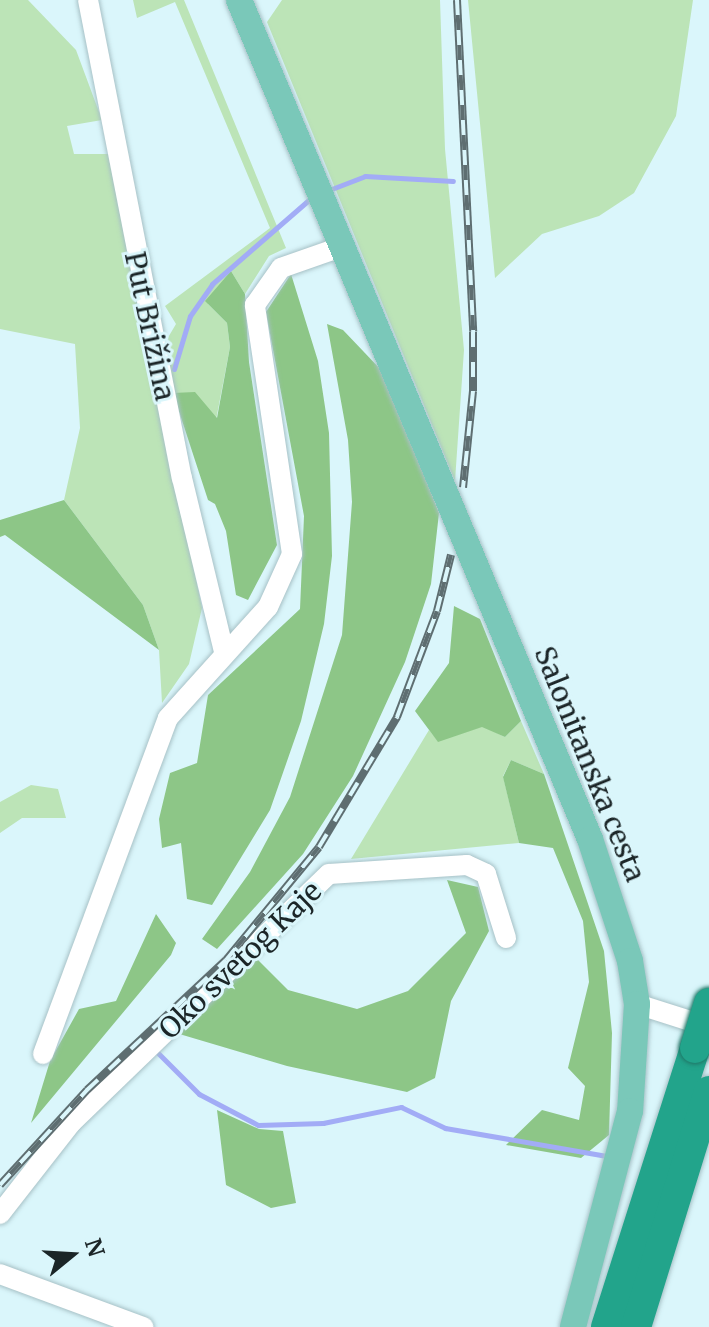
<!DOCTYPE html>
<html>
<head>
<meta charset="utf-8">
<style>
  body { margin:0 }
  #map { position:relative; width:709px; height:1327px; overflow:hidden; background:#daf6fb; font-family:Merriweather,serif }
  div>[style] { position:absolute }
  .green>* { inset:0; background:#bce4b7 }
  .forest>* { inset:0; background:#8dc687 }
  .stream>* { height:5px; margin:-2.5px; padding:0 2.5px; transform-origin:2.5px; border-radius:2.5px; background:#a2acf6 }
  .roads { filter:drop-shadow(0 0 2px #a7c1c6) drop-shadow(0 0 2px #a7c1c6) }
  .minor>* { height:20px; margin:-10px; padding:0 10px; transform-origin:10px; border-radius:10px; background:#fff }
  .major>* { height:26px; margin:-13px; padding:0 13px; transform-origin:13px; border-radius:13px; background:#7ac8b9 }
  .highway>* { height:30px; margin:-15px; padding:0 15px; transform-origin:15px; border-radius:15px; background:#22a48b }
  .rail>* { height:8px; margin-top:-4px; transform-origin:0; background:repeating-linear-gradient(90deg,#daf6fb 0 15px,#5e6e71 0 30px); box-sizing:border-box; border-block:2px solid #5e6e71 }
  .bridges { filter:drop-shadow(0 0 2px #207868) drop-shadow(0 0 2px #207868) }
  .highway-bridge>* { height:30px; margin:-15px; padding:0 15px; transform-origin:15px; border-radius:15px; background:#22a48b }
  span { translate:-50% -50%; white-space:nowrap; text-align:center; line-height:1.15; -webkit-text-stroke:6px #daf6fb; paint-order:stroke }
  .street-label { font-size:28px; color:#1b2527 }
  .north { position:absolute; left:32px; top:1215px; width:80px; height:80px; -webkit-text-stroke:6px #daf6fb; paint-order:stroke; rotate:72deg; font-size:22px; font-weight:700; line-height:32px; text-align:center; color:#1b2527 }
  .north::after { content:''; display:block; margin:auto; width:28px; height:36px; background:#1b2527; clip-path:polygon(50% 0,100% 100%,50% 72%,0 100%) }
</style>
</head>
<body>
<div id="map">
  <div class="green">
    <i style="clip-path:polygon(0 0,28px 0,76px 50px,102px 120px,67px 126px,74px 154px,108px 154px,202px 608px,189px 664px,162px 703px,159px 650px,143px 605px,64px 500px,80px 428px,75px 344px,0 329px)"></i>
    <i style="clip-path:polygon(133px 0,184px 0,286px 248px,269px 256px,245px 294px,231px 271px,208px 304px,227px 323px,230px 347px,216px 420px,173px 393px,163px 346px,176px 324px,165px 306px,270px 228px,175px 2px,137px 18px)"></i>
    <i style="clip-path:polygon(282px 0,440px 0,445px 149px,464px 350px,455px 481px,267px 22px)"></i>
    <i style="clip-path:polygon(468px 0,693px 0,676px 116px,634px 193px,599px 216px,542px 234px,495px 278px)"></i>
    <i style="clip-path:polygon(521px 721px,544px 774px,511px 760px,503px 776px,519px 843px,351px 859px,429px 730px,438px 741px,483px 726px,505px 737px)"></i>
    <i style="clip-path:polygon(31px 785px,58px 789px,66px 818px,22px 818px,0 833px,0 802px)"></i>
  </div>
  <div class="forest">
    <i style="clip-path:polygon(231px 271px,245px 294px,249px 362px,277px 545px,248px 600px,236px 595px,226px 531px,215px 504px,208px 500px,173px 393px,195px 392px,217px 418px,230px 347px,227px 323px,205px 301px)"></i>
    <i style="clip-path:polygon(291px 274px,318px 361px,329px 433px,332px 556px,324px 624px,301px 721px,270px 810px,212px 905px,187px 899px,181px 843px,162px 848px,159px 819px,170px 773px,197px 763px,208px 695px,300px 609px,304px 516px,266px 312px)"></i>
    <i style="clip-path:polygon(327px 324px,343px 330px,384px 373px,439px 513px,431px 584px,405px 662px,353px 776px,303px 854px,217px 949px,202px 939px,250px 872px,290px 797px,342px 635px,352px 502px,348px 440px)"></i>
    <i style="clip-path:polygon(64px 500px,143px 605px,159px 650px,5px 535px,0 537px,0 520px)"></i>
    <i style="clip-path:polygon(454px 606px,480px 619px,521px 721px,505px 737px,482px 727px,438px 742px,415px 711px,449px 663px)"></i>
    <i style="clip-path:polygon(511px 760px,544px 774px,604px 951px,612px 1033px,609px 1135px,581px 1158px,506px 1145px,542px 1110px,579px 1120px,585px 1086px,568px 1068px,589px 982px,583px 921px,553px 848px,519px 843px,503px 777px)"></i>
    <i style="clip-path:polygon(447px 880px,478px 887px,489px 931px,451px 1001px,435px 1078px,407px 1092px,287px 1066px,176px 1033px,253px 955px,288px 990px,357px 1009px,408px 991px,466px 933px)"></i>
    <i style="clip-path:polygon(156px 914px,176px 943px,171px 955px,31px 1123px,50px 1061px,79px 1009px,116px 1001px)"></i>
    <i style="clip-path:polygon(217px 1110px,259px 1129px,283px 1131px,296px 1203px,271px 1208px,226px 1185px)"></i>
  </div>
  <div class="stream">
    <i style="left:329px;top:190px;width:39px;rotate:-21deg"></i>
    <i style="left:365px;top:176px;width:88px;rotate:3.3deg"></i>
    <i style="left:174px;top:369px;width:55px;rotate:-73.2deg"></i>
    <i style="left:190px;top:316px;width:39px;rotate:-55deg"></i>
    <i style="left:212px;top:284px;width:133px;rotate:-41deg"></i>
    <i style="left:158px;top:1053px;width:58px;rotate:45deg"></i>
    <i style="left:199px;top:1094px;width:67px;rotate:27.7deg"></i>
    <i style="left:258px;top:1125px;width:65px;rotate:-1.8deg"></i>
    <i style="left:323px;top:1123px;width:80px;rotate:-11.6deg"></i>
    <i style="left:401px;top:1107px;width:49px;rotate:25.5deg"></i>
    <i style="left:445px;top:1128px;width:164px;rotate:9.8deg"></i>
  </div>
  <div class="roads">
    <div class="minor">
      <i style="left:88px;top:0;width:487px;rotate:78.9deg"></i>
      <i style="left:182px;top:478px;width:178px;rotate:76.4deg"></i>
      <i style="left:637px;top:1004px;width:76px;rotate:17.7deg"></i>
      <i style="left:43px;top:1054px;width:358px;rotate:-69.6deg"></i>
      <i style="left:168px;top:718px;width:149px;rotate:-48deg"></i>
      <i style="left:268px;top:607px;width:58px;rotate:-65.6deg"></i>
      <i style="left:292px;top:554px;width:252px;rotate:-98.5deg"></i>
      <i style="left:255px;top:305px;width:45px;rotate:-54.9deg"></i>
      <i style="left:281px;top:268px;width:64px;rotate:-19.3deg"></i>
      <i style="left:0;top:1214px;width:117px;rotate:-52deg"></i>
      <i style="left:72px;top:1122px;width:357px;rotate:-44deg"></i>
      <i style="left:329px;top:874px;width:138px;rotate:-3.7deg"></i>
      <i style="left:467px;top:865px;width:21px;rotate:25deg"></i>
      <i style="left:486px;top:874px;width:67px;rotate:72.6deg"></i>
      <i style="left:0;top:1274px;width:153px;rotate:20.3deg"></i>
    </div>
    <div class="major">
      <i style="left:239px;top:0;width:909px;rotate:67.3deg"></i>
      <i style="left:590px;top:839px;width:128px;rotate:71.8deg"></i>
      <i style="left:630px;top:961px;width:44px;rotate:80.8deg"></i>
      <i style="left:637px;top:1004px;width:107px;rotate:93.7deg"></i>
      <i style="left:630px;top:1111px;width:223px;rotate:104.8deg"></i>
    </div>
    <div class="highway">
      <i style="left:606px;top:1327px;width:293px;rotate:-72.3deg"></i>
      <i style="left:636px;top:1327px;width:247px;rotate:-72.8deg"></i>
    </div>
  </div>
  <div class="rail">
    <i style="left:457px;top:0;width:332px;rotate:87.2deg"></i>
    <i style="left:473px;top:332px;width:59px;rotate:90deg"></i>
    <i style="left:473px;top:391px;width:97px;rotate:95.9deg"></i>
    <i style="left:0;top:1185px;width:129px;rotate:-47.5deg"></i>
    <i style="left:87px;top:1090px;width:190px;rotate:-43.1deg"></i>
    <i style="left:226px;top:960px;width:146px;rotate:-50.5deg"></i>
    <i style="left:319px;top:847px;width:152px;rotate:-59deg"></i>
    <i style="left:397px;top:717px;width:113px;rotate:-69.3deg"></i>
    <i style="left:437px;top:611px;width:58px;rotate:-76deg"></i>
  </div>
  <div class="bridges">
    <div class="highway-bridge">
      <i style="left:695px;top:1048px;width:47px;rotate:-72.7deg"></i>
    </div>
  </div>
  <div class="street-label">
    <span style="left:150px;top:326px;rotate:78deg">Put Brižina</span>
    <span style="left:590px;top:764px;rotate:68deg">Salonitanska cesta</span>
    <span style="left:240px;top:960px;rotate:-44deg">Oko svetog Kaje</span>
  </div>
  <div class="north">N</div>
</div>
</body>
</html>
